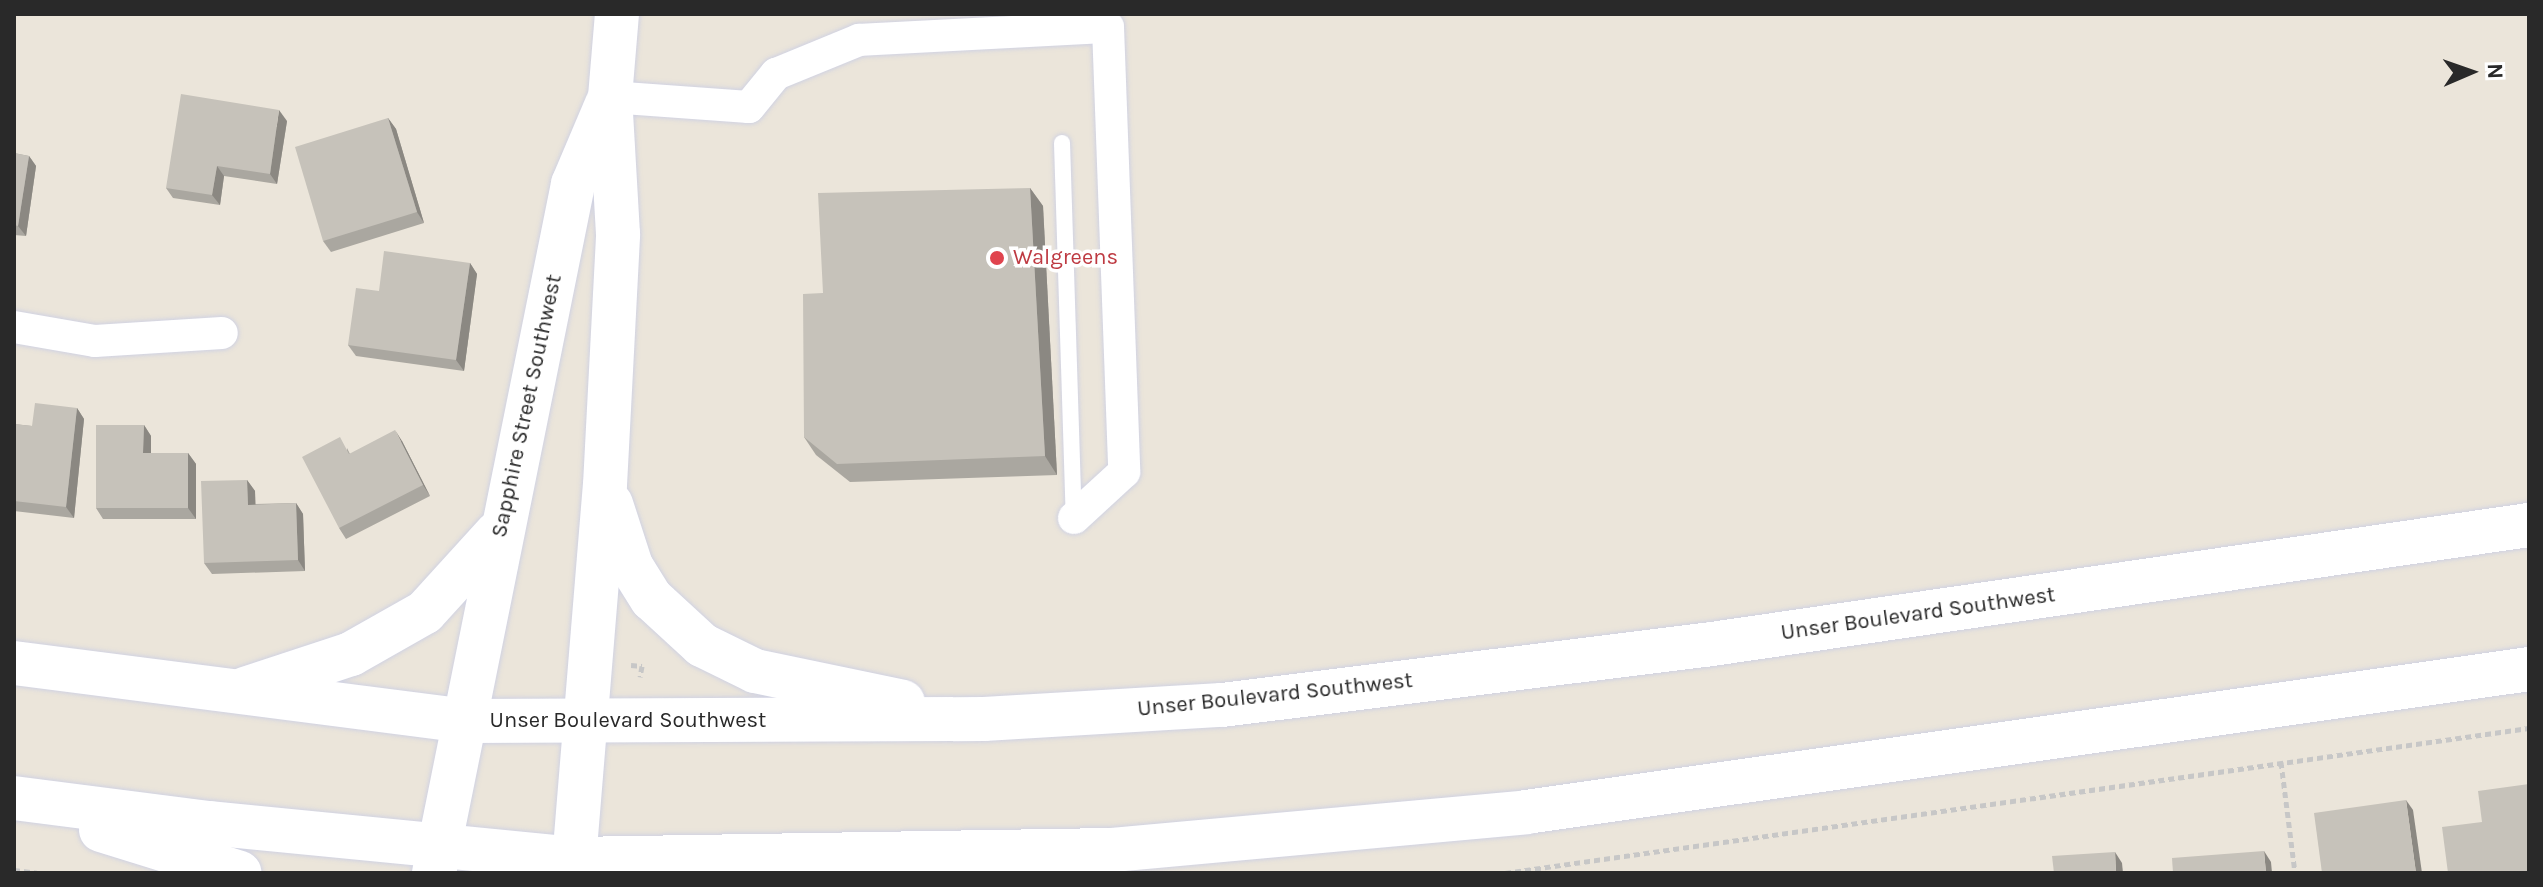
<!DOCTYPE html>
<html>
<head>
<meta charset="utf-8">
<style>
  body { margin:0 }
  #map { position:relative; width:2543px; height:887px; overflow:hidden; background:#ebe5da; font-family:Karla,sans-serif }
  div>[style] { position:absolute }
  .path>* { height:5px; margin-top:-2.5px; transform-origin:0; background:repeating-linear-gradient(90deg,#c7c7c7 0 6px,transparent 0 10px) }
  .roads { filter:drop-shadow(0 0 2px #d0d2e2) drop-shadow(0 0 2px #d0d2e2) }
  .lane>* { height:16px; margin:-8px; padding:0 8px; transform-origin:8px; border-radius:8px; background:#fff }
  .street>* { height:32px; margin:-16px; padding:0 16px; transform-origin:16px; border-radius:16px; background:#fff }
  .secondary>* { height:44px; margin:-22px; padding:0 22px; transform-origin:22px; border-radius:22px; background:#fff }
  .wall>* { inset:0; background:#aaa7a0 }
  .shaded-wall>* { inset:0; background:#8b8882 }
  .building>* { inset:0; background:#c6c2ba }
  .dots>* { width:22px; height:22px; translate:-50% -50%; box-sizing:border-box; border:4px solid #fff; border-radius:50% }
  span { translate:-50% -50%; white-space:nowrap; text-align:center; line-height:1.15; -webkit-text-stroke:7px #fff; paint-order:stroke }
  .health-label { font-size:22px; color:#be3a42 }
  .left { translate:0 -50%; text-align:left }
  .street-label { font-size:22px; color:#292929 }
  .frame { position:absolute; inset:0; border:16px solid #292929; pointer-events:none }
  .north { position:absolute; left:2431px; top:32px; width:80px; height:80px; -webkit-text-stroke:6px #fff; paint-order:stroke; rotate:88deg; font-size:22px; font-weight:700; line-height:32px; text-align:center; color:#292929 }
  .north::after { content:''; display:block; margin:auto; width:28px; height:36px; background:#292929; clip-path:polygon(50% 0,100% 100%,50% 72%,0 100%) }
</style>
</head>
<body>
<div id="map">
  <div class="path">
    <i style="left:631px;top:665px;width:11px;rotate:5deg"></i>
    <i style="left:642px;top:666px;width:11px;rotate:100deg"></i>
    <i style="left:2281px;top:762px;width:112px;rotate:82.8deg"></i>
    <i style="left:14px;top:870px;width:23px;rotate:7deg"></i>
    <i style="left:1505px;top:873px;width:1034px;rotate:-8.06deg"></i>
  </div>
  <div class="roads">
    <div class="lane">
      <i style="left:1062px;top:143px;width:373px;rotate:88.2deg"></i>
    </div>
    <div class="street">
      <i style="left:610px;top:97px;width:139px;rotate:4.1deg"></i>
      <i style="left:749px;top:107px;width:43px;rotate:-50.7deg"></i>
      <i style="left:776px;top:74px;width:90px;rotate:-22.3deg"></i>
      <i style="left:859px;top:40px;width:249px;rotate:-3deg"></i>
      <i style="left:1108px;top:27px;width:445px;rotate:87.9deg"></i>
      <i style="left:1124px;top:472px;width:68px;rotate:137.4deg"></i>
      <i style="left:14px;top:327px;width:82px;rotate:9.8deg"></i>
      <i style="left:95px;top:341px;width:127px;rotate:-3.6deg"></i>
    </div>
    <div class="secondary">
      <i style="left:611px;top:504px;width:65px;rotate:72.1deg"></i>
      <i style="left:631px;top:566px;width:39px;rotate:58deg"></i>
      <i style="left:652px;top:599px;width:68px;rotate:42.6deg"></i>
      <i style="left:702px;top:645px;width:59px;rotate:26.1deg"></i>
      <i style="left:755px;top:671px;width:151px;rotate:11.8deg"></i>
      <i style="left:14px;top:663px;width:455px;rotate:7.3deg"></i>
      <i style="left:465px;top:721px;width:519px;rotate:-0.22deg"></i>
      <i style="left:984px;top:719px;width:238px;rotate:-3.4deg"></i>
      <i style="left:1222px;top:705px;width:487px;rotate:-7.1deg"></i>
      <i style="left:1705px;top:645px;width:833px;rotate:-8.29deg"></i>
      <i style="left:245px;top:689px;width:112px;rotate:-18.3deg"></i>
      <i style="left:351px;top:654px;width:85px;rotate:-29.6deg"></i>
      <i style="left:425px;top:612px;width:107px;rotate:-47.7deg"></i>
      <i style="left:14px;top:798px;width:196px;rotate:7.3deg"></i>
      <i style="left:208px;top:823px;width:368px;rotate:5.6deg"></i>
      <i style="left:574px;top:859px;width:538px;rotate:-0.96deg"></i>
      <i style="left:1112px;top:850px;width:416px;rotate:-5.2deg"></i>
      <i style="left:1526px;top:812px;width:1013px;rotate:-8.11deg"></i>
      <i style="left:101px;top:830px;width:145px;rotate:17.2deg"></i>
      <i style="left:434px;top:873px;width:703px;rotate:-78.59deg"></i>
      <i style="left:573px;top:184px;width:87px;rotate:-67deg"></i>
      <i style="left:573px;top:873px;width:389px;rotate:-85.3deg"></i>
      <i style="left:605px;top:485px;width:251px;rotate:-87deg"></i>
      <i style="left:618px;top:234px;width:137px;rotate:-93.3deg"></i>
      <i style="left:610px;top:97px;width:83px;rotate:-85.2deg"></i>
    </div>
  </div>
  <div class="wall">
    <i style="clip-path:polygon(388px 118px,396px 129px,424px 223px,331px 252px,323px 241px)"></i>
    <i style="clip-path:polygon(287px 121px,277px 184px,224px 176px,220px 205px,173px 198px,166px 188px)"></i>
    <i style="clip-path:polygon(14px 153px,29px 156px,36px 166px,26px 236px,14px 235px)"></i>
    <i style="clip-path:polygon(1030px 188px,1043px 206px,1057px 475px,850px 482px,816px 455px,804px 437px,823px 293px)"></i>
    <i style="clip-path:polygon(470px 263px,477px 274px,464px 371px,356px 356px,348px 345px,379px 291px)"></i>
    <i style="clip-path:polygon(77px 408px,84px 419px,74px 518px,14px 511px,14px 424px,32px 426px)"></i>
    <i style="clip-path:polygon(144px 425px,151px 436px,151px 453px,188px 453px,196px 464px,196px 519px,103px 519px,96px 508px)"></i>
    <i style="clip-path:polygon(402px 441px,430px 496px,346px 539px,339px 528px,347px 448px,350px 454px)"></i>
    <i style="clip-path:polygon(247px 480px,255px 491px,255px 504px,296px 503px,303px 514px,305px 571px,212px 574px,204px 563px)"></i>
  </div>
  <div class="shaded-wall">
    <i style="clip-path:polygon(279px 110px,287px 121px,277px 184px,270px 174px)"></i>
    <i style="clip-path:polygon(388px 118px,396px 129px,424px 223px,417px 212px)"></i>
    <i style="clip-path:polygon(29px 156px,36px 166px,26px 236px,18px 226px)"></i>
    <i style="clip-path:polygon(217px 166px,224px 176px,220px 205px,212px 195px)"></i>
    <i style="clip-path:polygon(1030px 188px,1043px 206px,1057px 475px,1045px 456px)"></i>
    <i style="clip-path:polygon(470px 263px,477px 274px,464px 371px,456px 360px)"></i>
    <i style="clip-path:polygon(77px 408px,84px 419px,74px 518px,66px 507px)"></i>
    <i style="clip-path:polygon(144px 425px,151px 436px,151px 464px,143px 453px)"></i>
    <i style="clip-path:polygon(395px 430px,402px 441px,430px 496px,423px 485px)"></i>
    <i style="clip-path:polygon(188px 453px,196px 464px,196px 519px,188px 508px)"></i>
    <i style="clip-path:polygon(247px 480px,255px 491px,256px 515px,248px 505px)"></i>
    <i style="clip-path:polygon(296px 503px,303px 514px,305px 571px,298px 560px)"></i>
    <i style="clip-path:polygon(2406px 800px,2413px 810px,2422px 873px,2416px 873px)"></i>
    <i style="clip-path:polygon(2264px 851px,2271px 862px,2272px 873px,2266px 873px)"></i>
    <i style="clip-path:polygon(2115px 852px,2122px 863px,2123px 873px,2116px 873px)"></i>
  </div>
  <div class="building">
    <i style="clip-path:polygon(181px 94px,279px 110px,270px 174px,217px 166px,212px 195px,166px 188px)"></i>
    <i style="clip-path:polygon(388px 118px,417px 212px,323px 241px,295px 147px)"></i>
    <i style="clip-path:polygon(14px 153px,29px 156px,18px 226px,14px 225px)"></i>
    <i style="clip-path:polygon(1030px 188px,1045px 456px,837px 464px,804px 437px,803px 294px,823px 293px,818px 193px)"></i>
    <i style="clip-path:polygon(384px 251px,470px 263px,456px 360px,348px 345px,356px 288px,379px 291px)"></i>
    <i style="clip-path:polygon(35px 403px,77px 408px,66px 507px,14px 501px,14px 424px,32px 426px)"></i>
    <i style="clip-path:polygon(96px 425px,144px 425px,143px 453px,188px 453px,188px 508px,96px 508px)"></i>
    <i style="clip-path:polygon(395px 430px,423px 485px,339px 528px,302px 457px,340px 437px,349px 454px)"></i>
    <i style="clip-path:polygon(247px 480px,248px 505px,296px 503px,298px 560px,204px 563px,201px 481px)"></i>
    <i style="clip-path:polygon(2529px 784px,2529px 873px,2448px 873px,2442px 827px,2482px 822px,2478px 791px)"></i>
    <i style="clip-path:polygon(2406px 800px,2416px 873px,2322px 873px,2314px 813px)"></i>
    <i style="clip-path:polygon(2264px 851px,2266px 873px,2173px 873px,2172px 858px)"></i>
    <i style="clip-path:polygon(2115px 852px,2116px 873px,2054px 873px,2052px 856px)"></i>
  </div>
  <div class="dots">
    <i style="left:997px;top:258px;background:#e0444e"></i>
  </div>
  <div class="health-label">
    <span class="left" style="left:1013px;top:258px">Walgreens</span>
  </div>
  <div class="street-label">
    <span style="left:527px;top:406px;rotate:-78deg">Sapphire Street Southwest</span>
    <span style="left:1918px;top:614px;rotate:-8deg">Unser Boulevard Southwest</span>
    <span style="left:1275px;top:695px;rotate:-6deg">Unser Boulevard Southwest</span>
    <span style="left:628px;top:721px">Unser Boulevard Southwest</span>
  </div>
  <div class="frame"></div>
  <div class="north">N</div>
</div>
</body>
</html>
